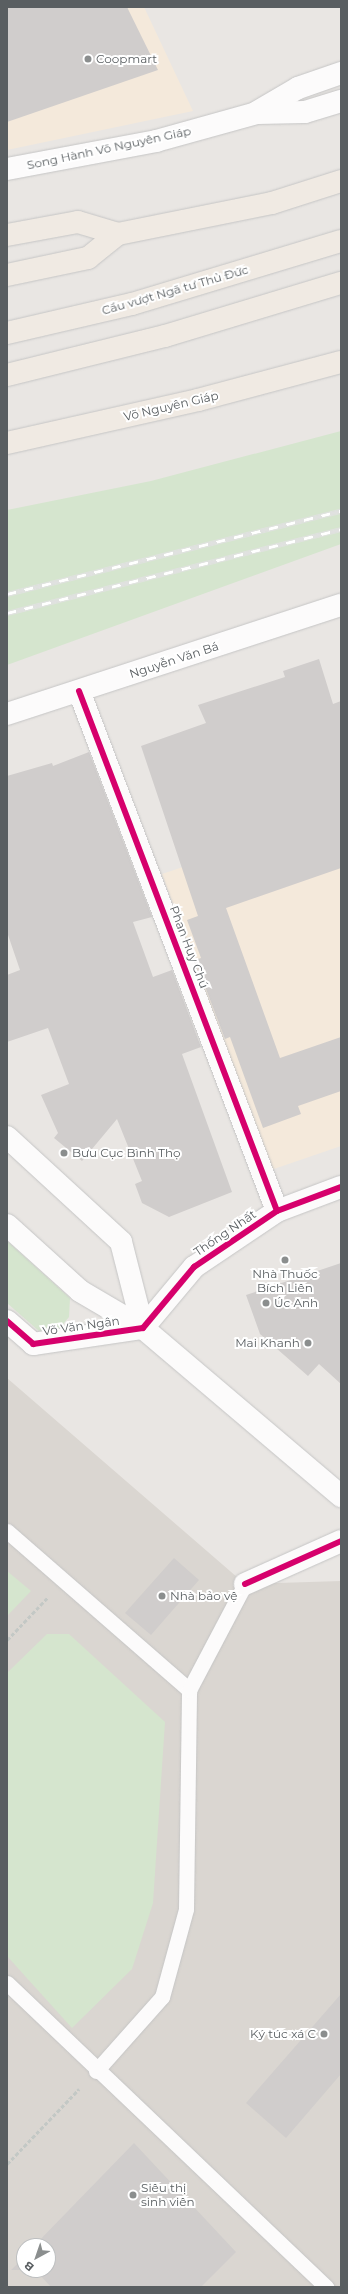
<!DOCTYPE html>
<html>
<head>
<meta charset="utf-8">
<style>
  body { margin:0 }
  #map { position:relative; width:348px; height:2294px; overflow:hidden; background:#e9e6e3; font-family:Montserrat,sans-serif }
  div>[style] { position:absolute }
  .commercial>* { inset:0; background:#f4e9db }
  .education>* { inset:0; background:#dad6d1 }
  .green>* { inset:0; background:#d5e5ce }
  .building>* { inset:0; background:#d0cdcc }
  .path>* { height:2.5px; margin-top:-1.25px; transform-origin:0; background:repeating-linear-gradient(90deg,#c3c8c5 0 4px,transparent 0 6px) }
  .roads { filter:drop-shadow(0 0 1px #c5c5c5) drop-shadow(0 0 1px #c5c5c5) }
  .service>* { height:15px; margin:-7.5px; padding:0 7.5px; transform-origin:7.5px; border-radius:7.5px; background:#fcfbfb }
  .minor>* { height:22px; margin:-11px; padding:0 11px; transform-origin:11px; border-radius:11px; background:#fcfbfb }
  .tertiary>* { height:22px; margin:-11px; padding:0 11px; transform-origin:11px; border-radius:11px; background:#fcfbfb }
  .secondary>* { height:22px; margin:-11px; padding:0 11px; transform-origin:11px; border-radius:11px; background:#fcfbfb }
  .trunk>* { height:22px; margin:-11px; padding:0 11px; transform-origin:11px; border-radius:11px; background:#f0eae3 }
  .rail>* { height:4.5px; margin-top:-2.25px; transform-origin:0; background:repeating-linear-gradient(90deg,#fff 0 9px,#e0e1e0 0 18px); box-sizing:border-box; border-block:1px solid #e0e1e0 }
  .cycleway>* { height:6px; margin:-3px; padding:0 3px; transform-origin:3px; border-radius:3px; background:#d6006c }
  .dots>* { width:11px; height:11px; translate:-50% -50%; box-sizing:border-box; border:2px solid #fff; border-radius:50% }
  span { translate:-50% -50%; white-space:nowrap; text-align:center; line-height:1.15; -webkit-text-stroke:4px #fff; paint-order:stroke }
  .poi-label { font-size:12px; color:#595e61 }
  .left { translate:0 -50%; text-align:left }
  .right { translate:-100% -50%; text-align:right }
  .street-label { font-size:12px; color:#595e61 }
  .frame { position:absolute; inset:0; border:8px solid #595e61; pointer-events:none }
  .north { position:absolute; left:16px; top:2238px; width:40px; height:40px; box-sizing:border-box; background:#fff; border:1px solid #bdbfc0; border-radius:50%; rotate:220deg; font-size:11px; font-weight:700; line-height:16px; text-align:center; color:#595e61 }
  .north::after { content:''; display:block; margin:auto; width:14px; height:18px; background:#8b8e8e; clip-path:polygon(50% 0,100% 100%,50% 72%,0 100%) }
</style>
</head>
<body>
<div id="map">
  <div class="commercial">
    <i style="clip-path:polygon(7px 7px,144px 7px,193px 111px,7px 150px)"></i>
    <i style="clip-path:polygon(341px 814px,341px 1146px,271px 1170px,162px 874px)"></i>
  </div>
  <div class="education">
    <i style="clip-path:polygon(evenodd,7px 1378px,245px 1584px,341px 1581px,341px 2287px,7px 2287px,7px 1378px,24px 2246px,48px 2246px,48px 2270px,24px 2270px,24px 2246px)"></i>
  </div>
  <div class="green">
    <i style="clip-path:polygon(341px 431px,341px 544px,7px 665px,7px 510px,151px 481px)"></i>
    <i style="clip-path:polygon(7px 1241px,70px 1298px,69px 1317px,59px 1329px,39px 1331px,7px 1303px)"></i>
    <i style="clip-path:polygon(7px 1571px,31px 1591px,7px 1616px)"></i>
    <i style="clip-path:polygon(47px 1634px,69px 1634px,165px 1722px,153px 1903px,132px 1969px,72px 2028px,7px 1956px,7px 1673px)"></i>
  </div>
  <div class="building">
    <i style="clip-path:polygon(7px 7px,127px 7px,158px 70px,7px 122px)"></i>
    <i style="clip-path:polygon(319px 659px,333px 704px,341px 701px,341px 868px,226px 908px,280px 1058px,341px 1037px,341px 1091px,298px 1106px,301px 1114px,263px 1128px,230px 1037px,225px 1039px,195px 960px,201px 958px,187px 920px,198px 916px,141px 746px,206px 723px,198px 705px,285px 677px,283px 671px)"></i>
    <i style="clip-path:polygon(89px 752px,152px 917px,133px 922px,153px 977px,172px 970px,201px 1047px,182px 1054px,232px 1192px,169px 1217px,142px 1203px,135px 1184px,142px 1181px,117px 1119px,82px 1161px,54px 1138px,58px 1133px,41px 1095px,69px 1084px,48px 1028px,7px 1042px,7px 975px,20px 970px,7px 932px,7px 776px,52px 763px,53px 766px)"></i>
    <i style="clip-path:polygon(341px 1263px,341px 1384px,319px 1364px,308px 1376px,260px 1334px,246px 1295px)"></i>
    <i style="clip-path:polygon(174px 1558px,199px 1580px,151px 1635px,125px 1613px)"></i>
    <i style="clip-path:polygon(341px 1994px,341px 2074px,286px 2138px,246px 2103px)"></i>
    <i style="clip-path:polygon(134px 2143px,236px 2252px,201px 2287px,51px 2287px,35px 2270px,11px 2270px,24px 2257px,24px 2270px,48px 2270px,48px 2246px,34px 2246px)"></i>
  </div>
  <div class="path">
    <i style="left:7px;top:1640px;width:58px;rotate:-46.4deg"></i>
    <i style="left:7px;top:2164px;width:104px;rotate:-46.2deg"></i>
  </div>
  <div class="roads">
    <div class="service">
      <i style="left:7px;top:1531px;width:242px;rotate:41.1deg"></i>
      <i style="left:7px;top:1983px;width:441px;rotate:43.6deg"></i>
      <i style="left:96px;top:2071px;width:99px;rotate:-48.3deg"></i>
      <i style="left:162px;top:1997px;width:91px;rotate:-74.7deg"></i>
      <i style="left:186px;top:1909px;width:219px;rotate:-89.2deg"></i>
      <i style="left:189px;top:1690px;width:120px;rotate:-62.2deg"></i>
    </div>
    <div class="minor">
      <i style="left:79px;top:691px;width:556px;rotate:69.15deg"></i>
      <i style="left:7px;top:1321px;width:35px;rotate:41deg"></i>
      <i style="left:33px;top:1344px;width:111px;rotate:-8.3deg"></i>
      <i style="left:245px;top:1584px;width:105px;rotate:-24.1deg"></i>
    </div>
    <div class="tertiary">
      <i style="left:143px;top:1328px;width:80px;rotate:-50.1deg"></i>
      <i style="left:194px;top:1267px;width:100px;rotate:-34deg"></i>
      <i style="left:277px;top:1211px;width:68px;rotate:-20.6deg"></i>
    </div>
    <div class="secondary">
      <i style="left:257px;top:112px;width:48px;rotate:-30.3deg"></i>
      <i style="left:298px;top:88px;width:46px;rotate:-19.2deg"></i>
      <i style="left:7px;top:169px;width:152px;rotate:-10.6deg"></i>
      <i style="left:156px;top:141px;width:105px;rotate:-15.5deg"></i>
      <i style="left:257px;top:113px;width:48px;rotate:-1.2deg"></i>
      <i style="left:305px;top:112px;width:38px;rotate:-17deg"></i>
      <i style="left:7px;top:714px;width:351px;rotate:-18.1deg"></i>
      <i style="left:7px;top:1137px;width:155px;rotate:42.6deg"></i>
      <i style="left:121px;top:1242px;width:89px;rotate:75.7deg"></i>
      <i style="left:7px;top:1225px;width:98px;rotate:42.1deg"></i>
      <i style="left:80px;top:1291px;width:73px;rotate:30.4deg"></i>
      <i style="left:143px;top:1328px;width:260px;rotate:40.3deg"></i>
    </div>
    <div class="trunk">
      <i style="left:7px;top:235px;width:72px;rotate:-10.4deg"></i>
      <i style="left:78px;top:222px;width:42px;rotate:16.7deg"></i>
      <i style="left:7px;top:275px;width:83px;rotate:-11.9deg"></i>
      <i style="left:88px;top:258px;width:38px;rotate:-39deg"></i>
      <i style="left:118px;top:234px;width:157px;rotate:-11.4deg"></i>
      <i style="left:272px;top:203px;width:72px;rotate:-17.7deg"></i>
      <i style="left:7px;top:333px;width:128px;rotate:-13.1deg"></i>
      <i style="left:132px;top:304px;width:218px;rotate:-16.8deg"></i>
      <i style="left:7px;top:375px;width:163px;rotate:-13.9deg"></i>
      <i style="left:165px;top:336px;width:184px;rotate:-16.8deg"></i>
      <i style="left:7px;top:443px;width:196px;rotate:-12.7deg"></i>
      <i style="left:198px;top:400px;width:148px;rotate:-14.9deg"></i>
    </div>
  </div>
  <div class="rail">
    <i style="left:7px;top:594px;width:344px;rotate:-14deg"></i>
    <i style="left:7px;top:613px;width:344px;rotate:-14.1deg"></i>
  </div>
  <div class="cycleway">
    <i style="left:79px;top:691px;width:556px;rotate:69.15deg"></i>
    <i style="left:7px;top:1321px;width:35px;rotate:41deg"></i>
    <i style="left:33px;top:1344px;width:111px;rotate:-8.3deg"></i>
    <i style="left:143px;top:1328px;width:80px;rotate:-50.1deg"></i>
    <i style="left:194px;top:1267px;width:100px;rotate:-34deg"></i>
    <i style="left:277px;top:1211px;width:68px;rotate:-20.6deg"></i>
    <i style="left:245px;top:1584px;width:105px;rotate:-24.1deg"></i>
  </div>
  <div class="dots">
    <i style="left:88px;top:59px;background:#8b8e8e"></i>
    <i style="left:64px;top:1153px;background:#8b8e8e"></i>
    <i style="left:285px;top:1260px;background:#8b8e8e"></i>
    <i style="left:266px;top:1303px;background:#8b8e8e"></i>
    <i style="left:308px;top:1343px;background:#8b8e8e"></i>
    <i style="left:162px;top:1596px;background:#8b8e8e"></i>
    <i style="left:324px;top:2034px;background:#8b8e8e"></i>
    <i style="left:133px;top:2195px;background:#8b8e8e"></i>
  </div>
  <div class="poi-label">
    <span class="left" style="left:96px;top:59px">Coopmart</span>
    <span class="left" style="left:72px;top:1153px">Bưu Cục Bình Thọ</span>
    <span style="left:285px;top:1281px">Nhà Thuốc<br>Bích Liên</span>
    <span class="left" style="left:274px;top:1303px">Úc Anh</span>
    <span class="right" style="left:300px;top:1343px">Mai Khanh</span>
    <span class="left" style="left:170px;top:1596px">Nhà bảo vệ</span>
    <span class="right" style="left:316px;top:2034px">Ký túc xá C</span>
    <span class="left" style="left:141px;top:2195px">Siêu thị<br>sinh viên</span>
  </div>
  <div class="street-label">
    <span style="left:109px;top:148px;rotate:-12deg">Song Hành Võ Nguyên Giáp</span>
    <span style="left:175px;top:290px;rotate:-16deg">Cầu vượt Ngã tư Thủ Đức</span>
    <span style="left:171px;top:406px;rotate:-13deg">Võ Nguyên Giáp</span>
    <span style="left:174px;top:660px;rotate:-18deg">Nguyễn Văn Bá</span>
    <span style="left:189px;top:947px;rotate:69deg">Phan Huy Chú</span>
    <span style="left:225px;top:1233px;rotate:-34deg">Thống Nhất</span>
    <span style="left:81px;top:1326px;rotate:-8deg">Võ Văn Ngân</span>
  </div>
  <div class="frame"></div>
  <div class="north">B</div>
</div>
</body>
</html>
